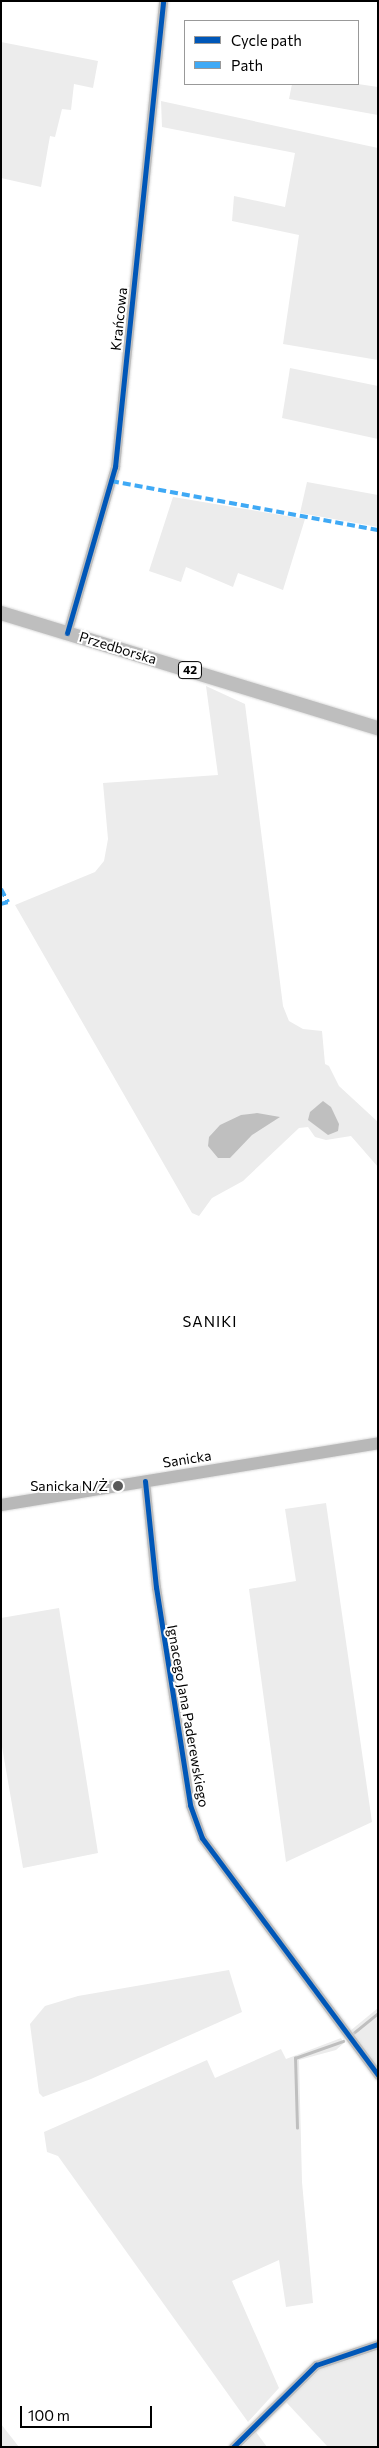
<!DOCTYPE html>
<html>
<head>
<meta charset="utf-8">
<style>
  body { margin:0 }
  #map { position:relative; width:379px; height:2448px; overflow:hidden; background:#fff; font-family:Commissioner,sans-serif }
  div>[style] { position:absolute }
  .green>* { inset:0; background:#ececec }
  .water>* { inset:0; background:#bfbfbf }
  .stream>* { height:2.5px; margin:-1.25px; padding:0 1.25px; transform-origin:1.25px; border-radius:1.25px; background:#bfbfbf }
  .roads { filter:drop-shadow(0 0 1px #dbdbdb) drop-shadow(0 0 1px #dbdbdb) }
  .street>* { height:9px; margin:-4.5px; padding:0 4.5px; transform-origin:4.5px; border-radius:4.5px; background:#bebebe }
  .secondary>* { height:12px; margin:-6px; padding:0 6px; transform-origin:6px; border-radius:6px; background:#b8b8b8 }
  .primary>* { height:14px; margin:-7px; padding:0 7px; transform-origin:7px; border-radius:7px; background:#bebebe }
  .quiet>* { height:4px; margin-top:-2px; transform-origin:0; background:repeating-linear-gradient(90deg,#3fa9f5 0 8px,transparent 0 12px) }
  .cycleway>* { height:5px; margin:-2.5px; padding:0 2.5px; transform-origin:2.5px; border-radius:2.5px; background:#0057b8 }
  .dots>* { width:14px; height:14px; translate:-50% -50%; box-sizing:border-box; border:2px solid #fff; border-radius:50% }
  span { translate:-50% -50%; white-space:nowrap; text-align:center; line-height:1.15; -webkit-text-stroke:4px #fff; paint-order:stroke }
  .shield-label span { padding:1px 4px; background:#fff; border:1px solid; border-radius:4px; -webkit-text-stroke-width:0 }
  .shield-label { font-size:12px; color:#000; font-weight:700 }
  .street-label { font-size:14px; color:#000 }
  .poi-label { font-size:14px; color:#000 }
  .right { translate:-100% -50%; text-align:right }
  .neighbourhood-label { font-size:15px; color:#000; letter-spacing:1px }
  .frame { position:absolute; inset:0; border:2px solid #000; pointer-events:none }
  .legend { position:absolute; left:184px; top:20px; width:175px; height:65px; box-sizing:border-box; background:#fff; border:1px solid #999; margin:0; padding:6px 9px; list-style:none; font-size:15px; color:#000 }
  .legend li { display:flex; align-items:center; gap:10px; height:25px }
  .legend b { width:25px; border:1px solid #999 }
  .scale { position:absolute; left:20px; top:2406px; width:132px; height:22px; box-sizing:border-box; border:2px solid #000; border-top:0; padding-left:6px; font-size:15px; line-height:18px; white-space:nowrap; color:#000; -webkit-text-stroke:4px #fff; paint-order:stroke }
</style>
</head>
<body>
<div id="map">
  <div class="green">
    <i style="clip-path:polygon(1px 42px,98px 61px,93px 88px,74px 84px,71px 110px,62px 109px,55px 137px,50px 136px,41px 187px,1px 178px)"></i>
    <i style="clip-path:polygon(292px 84px,358px 84px,378px 87px,378px 115px,289px 99px)"></i>
    <i style="clip-path:polygon(161px 101px,378px 148px,378px 360px,283px 344px,299px 235px,232px 221px,234px 196px,285px 207px,295px 153px,162px 127px)"></i>
    <i style="clip-path:polygon(290px 368px,378px 386px,378px 439px,282px 418px)"></i>
    <i style="clip-path:polygon(307px 482px,378px 495px,378px 527px,300px 513px)"></i>
    <i style="clip-path:polygon(173px 497px,305px 519px,283px 590px,238px 573px,233px 587px,186px 567px,181px 582px,149px 571px)"></i>
    <i style="clip-path:polygon(206px 686px,245px 704px,283px 1006px,289px 1021px,303px 1029px,322px 1031px,325px 1064px,329px 1066px,339px 1086px,378px 1122px,378px 1167px,351px 1136px,326px 1140px,315px 1137px,308px 1127px,299px 1128px,243px 1181px,212px 1198px,199px 1216px,192px 1213px,15px 905px,95px 872px,104px 861px,108px 839px,103px 783px,218px 775px)"></i>
    <i style="clip-path:polygon(326px 1503px,372px 1822px,286px 1862px,249px 1589px,296px 1581px,285px 1509px)"></i>
    <i style="clip-path:polygon(59px 1608px,98px 1853px,23px 1868px,1px 1741px,1px 1618px)"></i>
    <i style="clip-path:polygon(229px 1970px,242px 2012px,91px 2079px,43px 2097px,39px 2093px,30px 2024px,45px 2006px,78px 1996px)"></i>
    <i style="clip-path:polygon(378px 2008px,378px 2069px,350px 2031px)"></i>
    <i style="clip-path:polygon(341px 2038px,344px 2043px,336px 2050px,299px 2060px,302px 2182px,313px 2303px,286px 2307px,279px 2260px,232px 2281px,279px 2388px,248px 2422px,58px 2156px,47px 2152px,44px 2132px,207px 2060px,215px 2078px,281px 2049px,286px 2059px)"></i>
    <i style="clip-path:polygon(378px 2350px,378px 2447px,328px 2447px,286px 2402px,320px 2369px)"></i>
    <i style="clip-path:polygon(1px 2424px,19px 2447px,1px 2447px)"></i>
    <i style="clip-path:polygon(256px 2432px,267px 2447px,242px 2447px)"></i>
  </div>
  <div class="water">
    <i style="clip-path:polygon(323px 1101px,331px 1107px,339px 1124px,338px 1131px,328px 1135px,308px 1120px,310px 1112px)"></i>
    <i style="clip-path:polygon(257px 1113px,280px 1117px,252px 1135px,230px 1158px,218px 1158px,208px 1146px,209px 1137px,220px 1125px,241px 1115px)"></i>
  </div>
  <div class="stream">
    <i style="left:351px;top:2035px;width:35px;rotate:-39deg"></i>
    <i style="left:297px;top:2128px;width:70px;rotate:-91.6deg"></i>
    <i style="left:295px;top:2058px;width:51px;rotate:-19.5deg"></i>
  </div>
  <div class="roads">
    <div class="street">
      <i style="left:67px;top:633px;width:173px;rotate:-73.9deg"></i>
      <i style="left:115px;top:467px;width:468px;rotate:-84.1deg"></i>
      <i style="left:145px;top:1481px;width:107px;rotate:84.1deg"></i>
      <i style="left:156px;top:1587px;width:221px;rotate:81.1deg"></i>
      <i style="left:190px;top:1805px;width:35px;rotate:70deg"></i>
      <i style="left:202px;top:1838px;width:295px;rotate:53.4deg"></i>
      <i style="left:233px;top:2447px;width:117px;rotate:-44.7deg"></i>
      <i style="left:316px;top:2365px;width:65px;rotate:-18.7deg"></i>
    </div>
    <div class="secondary">
      <i style="left:1px;top:1505px;width:382px;rotate:-9.3deg"></i>
    </div>
    <div class="primary">
      <i style="left:1px;top:613px;width:394px;rotate:17deg"></i>
    </div>
  </div>
  <div class="quiet">
    <i style="left:111px;top:481px;width:271px;rotate:10.4deg"></i>
    <i style="left:1px;top:889px;width:15px;rotate:62deg"></i>
    <i style="left:8px;top:902px;width:7px;rotate:164deg"></i>
  </div>
  <div class="cycleway">
    <i style="left:67px;top:633px;width:173px;rotate:-73.9deg"></i>
    <i style="left:115px;top:467px;width:468px;rotate:-84.1deg"></i>
    <i style="left:145px;top:1481px;width:107px;rotate:84.1deg"></i>
    <i style="left:156px;top:1587px;width:221px;rotate:81.1deg"></i>
    <i style="left:190px;top:1805px;width:35px;rotate:70deg"></i>
    <i style="left:202px;top:1838px;width:295px;rotate:53.4deg"></i>
    <i style="left:233px;top:2447px;width:117px;rotate:-44.7deg"></i>
    <i style="left:316px;top:2365px;width:65px;rotate:-18.7deg"></i>
  </div>
  <div class="dots">
    <i style="left:118px;top:1486px;background:#595959"></i>
  </div>
  <div class="shield-label">
    <span style="left:190px;top:670px">42</span>
  </div>
  <div class="street-label">
    <span style="left:119px;top:319px;rotate:-84deg">Krańcowa</span>
    <span style="left:118px;top:648px;rotate:17deg">Przedborska</span>
    <span style="left:187px;top:1459px;rotate:-9deg">Sanicka</span>
    <span style="left:188px;top:1716px;rotate:80deg">Ignacego Jana Paderewskiego</span>
  </div>
  <div class="poi-label">
    <span class="right" style="left:108px;top:1486px">Sanicka N/Ż</span>
  </div>
  <div class="neighbourhood-label">
    <span style="left:210px;top:1322px">SANIKI</span>
  </div>
  <div class="frame"></div>
  <ul class="legend">
  <li><b style="height:6px;background:#0057b8"></b>Cycle path</li>
  <li><b style="height:6px;background:#3fa9f5"></b>Path</li>
  </ul>
  <div class="scale">100 m</div>
</div>
</body>
</html>
